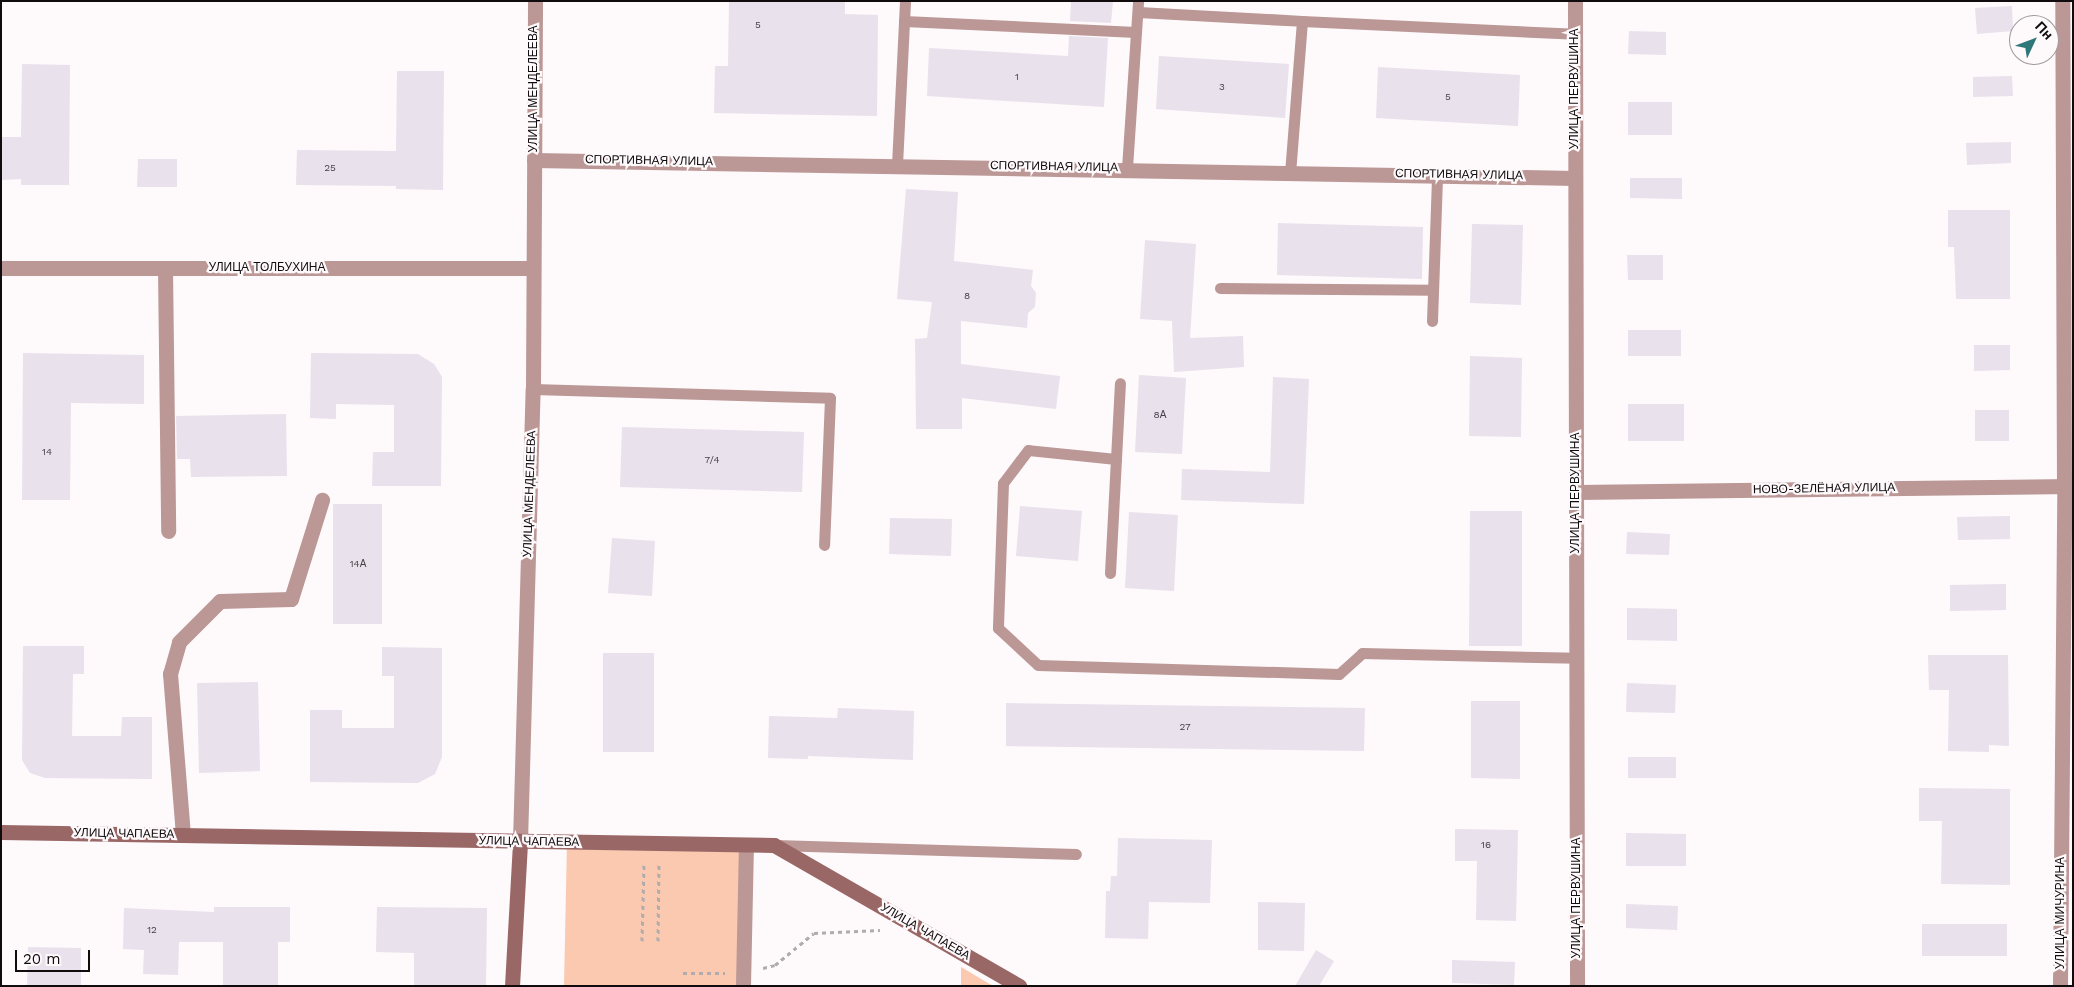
<!DOCTYPE html>
<html>
<head>
<meta charset="utf-8">
<style>
  body { margin:0 }
  #map { position:relative; width:2074px; height:987px; overflow:hidden; background:#fef9fb; font-family:"Work Sans",sans-serif }
  div>[style] { position:absolute }
  .green>* { inset:0; background:#fac9af }
  .building>* { inset:0; background:#e9e1ec }
  .path>* { height:3px; margin-top:-1.5px; transform-origin:0; background:repeating-linear-gradient(90deg,#b0abad 0 4px,transparent 0 8px) }
  .lane>* { height:11px; margin:-5.5px; padding:0 5.5px; transform-origin:5.5px; border-radius:5.5px; background:#bb9796 }
  .street>* { height:15px; margin:-7.5px; padding:0 7.5px; transform-origin:7.5px; border-radius:7.5px; background:#bb9796 }
  .secondary>* { height:15px; margin:-7.5px; padding:0 7.5px; transform-origin:7.5px; border-radius:7.5px; background:#9a6767 }
  span { translate:-50% -50%; white-space:nowrap; text-align:center; line-height:1.15; -webkit-text-stroke:4.5px #fef9fb; paint-order:stroke }
  .number-label { font-size:10px; color:#464146 }
  .number-label span { -webkit-text-stroke-width:0 }
  .street-label { font-size:12px; color:#100c0e }
  .frame { position:absolute; inset:0; border:2px solid #100c0e; pointer-events:none }
  .north { position:absolute; left:2009px; top:15px; width:50px; height:50px; box-sizing:border-box; background:#fef9fb; border:1px solid #9f9a9c; border-radius:50%; rotate:47deg; font-size:14px; font-weight:700; line-height:20px; text-align:center; color:#100c0e }
  .north::after { content:''; display:block; margin:auto; width:18px; height:22px; background:#2e7879; clip-path:polygon(50% 0,100% 100%,50% 72%,0 100%) }
  .scale { position:absolute; left:15px; top:950px; width:75px; height:22px; box-sizing:border-box; border:2px solid #100c0e; border-top:0; padding-left:6px; font-size:15px; line-height:18px; white-space:nowrap; color:#100c0e; -webkit-text-stroke:4px #fef9fb; paint-order:stroke }
</style>
</head>
<body>
<div id="map">
  <div class="green">
    <i style="clip-path:polygon(567px 842px,746px 847px,743px 986px,564px 986px)"></i>
    <i style="clip-path:polygon(961px 967px,993px 986px,961px 986px)"></i>
  </div>
  <div class="building">
    <i style="clip-path:polygon(729px 1px,845px 1px,845px 14px,878px 15px,877px 116px,714px 113px,715px 66px,728px 66px)"></i>
    <i style="clip-path:polygon(1071px 1px,1113px 1px,1111px 23px,1070px 21px)"></i>
    <i style="clip-path:polygon(2012px 6px,2013px 31px,1977px 34px,1975px 8px)"></i>
    <i style="clip-path:polygon(1629px 31px,1666px 32px,1666px 55px,1628px 54px)"></i>
    <i style="clip-path:polygon(1069px 36px,1108px 38px,1104px 107px,927px 96px,929px 48px,1068px 56px)"></i>
    <i style="clip-path:polygon(1159px 56px,1289px 64px,1285px 118px,1156px 109px)"></i>
    <i style="clip-path:polygon(22px 64px,70px 65px,69px 185px,21px 185px,21px 179px,1px 180px,1px 137px,21px 137px)"></i>
    <i style="clip-path:polygon(1378px 67px,1520px 75px,1518px 126px,1376px 118px)"></i>
    <i style="clip-path:polygon(397px 71px,444px 71px,443px 190px,396px 189px,396px 186px,296px 185px,297px 150px,396px 151px)"></i>
    <i style="clip-path:polygon(2012px 76px,2013px 96px,1973px 97px,1973px 77px)"></i>
    <i style="clip-path:polygon(1628px 102px,1672px 102px,1672px 135px,1628px 135px)"></i>
    <i style="clip-path:polygon(2011px 142px,2011px 163px,1967px 165px,1966px 143px)"></i>
    <i style="clip-path:polygon(138px 159px,177px 159px,177px 187px,137px 187px)"></i>
    <i style="clip-path:polygon(1630px 178px,1682px 178px,1682px 199px,1630px 198px)"></i>
    <i style="clip-path:polygon(906px 189px,958px 192px,954px 261px,1033px 270px,1031px 286px,1036px 293px,1035px 307px,1028px 313px,1027px 328px,961px 321px,961px 364px,1060px 376px,1056px 409px,962px 398px,962px 429px,916px 429px,915px 339px,927px 338px,932px 302px,897px 299px)"></i>
    <i style="clip-path:polygon(1948px 210px,2010px 210px,2010px 299px,1956px 299px,1954px 247px,1948px 247px)"></i>
    <i style="clip-path:polygon(1278px 223px,1423px 227px,1422px 279px,1277px 275px)"></i>
    <i style="clip-path:polygon(1472px 224px,1523px 225px,1521px 305px,1470px 303px)"></i>
    <i style="clip-path:polygon(1145px 240px,1196px 244px,1190px 338px,1243px 336px,1244px 367px,1174px 372px,1172px 321px,1140px 319px)"></i>
    <i style="clip-path:polygon(1627px 255px,1663px 255px,1663px 280px,1628px 280px)"></i>
    <i style="clip-path:polygon(1628px 330px,1681px 330px,1681px 356px,1628px 356px)"></i>
    <i style="clip-path:polygon(1974px 345px,2010px 345px,2010px 370px,1974px 371px)"></i>
    <i style="clip-path:polygon(23px 353px,144px 355px,144px 404px,71px 403px,70px 500px,22px 500px)"></i>
    <i style="clip-path:polygon(311px 353px,418px 354px,434px 364px,442px 377px,441px 486px,372px 486px,373px 452px,394px 452px,394px 405px,336px 404px,336px 419px,310px 418px)"></i>
    <i style="clip-path:polygon(1470px 356px,1522px 358px,1521px 437px,1469px 436px)"></i>
    <i style="clip-path:polygon(1139px 375px,1186px 378px,1182px 454px,1135px 452px)"></i>
    <i style="clip-path:polygon(1273px 377px,1309px 379px,1304px 504px,1181px 500px,1182px 469px,1270px 472px)"></i>
    <i style="clip-path:polygon(1628px 404px,1684px 404px,1684px 441px,1628px 441px)"></i>
    <i style="clip-path:polygon(1975px 410px,2009px 410px,2009px 441px,1975px 441px)"></i>
    <i style="clip-path:polygon(286px 414px,287px 476px,191px 477px,190px 459px,177px 459px,176px 416px)"></i>
    <i style="clip-path:polygon(622px 427px,804px 432px,802px 492px,620px 487px)"></i>
    <i style="clip-path:polygon(333px 504px,382px 504px,382px 624px,333px 624px)"></i>
    <i style="clip-path:polygon(1020px 506px,1082px 511px,1078px 561px,1016px 556px)"></i>
    <i style="clip-path:polygon(1470px 511px,1522px 511px,1522px 646px,1469px 646px)"></i>
    <i style="clip-path:polygon(1129px 512px,1178px 515px,1174px 591px,1125px 588px)"></i>
    <i style="clip-path:polygon(2010px 516px,2010px 539px,1958px 540px,1957px 517px)"></i>
    <i style="clip-path:polygon(890px 518px,952px 519px,951px 556px,889px 554px)"></i>
    <i style="clip-path:polygon(1627px 532px,1670px 534px,1669px 555px,1626px 554px)"></i>
    <i style="clip-path:polygon(612px 538px,655px 541px,652px 596px,608px 593px)"></i>
    <i style="clip-path:polygon(2006px 584px,2006px 610px,1950px 611px,1950px 585px)"></i>
    <i style="clip-path:polygon(1627px 608px,1677px 609px,1677px 641px,1627px 640px)"></i>
    <i style="clip-path:polygon(23px 646px,84px 646px,84px 674px,73px 674px,72px 736px,121px 736px,122px 717px,152px 717px,152px 779px,45px 778px,30px 773px,22px 760px)"></i>
    <i style="clip-path:polygon(382px 647px,442px 648px,442px 757px,435px 774px,418px 783px,310px 782px,310px 710px,342px 710px,342px 728px,394px 728px,394px 676px,382px 676px)"></i>
    <i style="clip-path:polygon(603px 653px,654px 653px,654px 752px,603px 752px)"></i>
    <i style="clip-path:polygon(1928px 655px,2008px 655px,2009px 746px,1989px 745px,1989px 752px,1948px 751px,1949px 690px,1929px 690px)"></i>
    <i style="clip-path:polygon(258px 682px,260px 771px,199px 773px,197px 683px)"></i>
    <i style="clip-path:polygon(1627px 683px,1676px 685px,1675px 713px,1626px 712px)"></i>
    <i style="clip-path:polygon(1471px 701px,1520px 701px,1520px 779px,1471px 778px)"></i>
    <i style="clip-path:polygon(1006px 703px,1365px 708px,1364px 751px,1006px 746px)"></i>
    <i style="clip-path:polygon(838px 708px,914px 711px,913px 760px,808px 756px,808px 759px,768px 758px,769px 716px,837px 718px)"></i>
    <i style="clip-path:polygon(1628px 757px,1676px 757px,1676px 778px,1628px 778px)"></i>
    <i style="clip-path:polygon(1919px 788px,2010px 789px,2010px 885px,1941px 884px,1942px 821px,1919px 821px)"></i>
    <i style="clip-path:polygon(1455px 829px,1518px 830px,1516px 921px,1476px 920px,1477px 861px,1455px 861px)"></i>
    <i style="clip-path:polygon(1626px 833px,1686px 834px,1686px 866px,1626px 866px)"></i>
    <i style="clip-path:polygon(1118px 838px,1212px 840px,1210px 903px,1149px 902px,1148px 939px,1105px 938px,1106px 891px,1110px 891px,1111px 876px,1117px 876px)"></i>
    <i style="clip-path:polygon(1258px 902px,1305px 903px,1304px 951px,1258px 950px)"></i>
    <i style="clip-path:polygon(1626px 904px,1678px 906px,1677px 930px,1626px 928px)"></i>
    <i style="clip-path:polygon(214px 907px,290px 907px,290px 942px,278px 942px,278px 986px,223px 986px,223px 942px,179px 942px,178px 975px,143px 974px,144px 950px,123px 949px,124px 908px,214px 912px)"></i>
    <i style="clip-path:polygon(377px 907px,487px 908px,486px 986px,414px 986px,414px 953px,376px 952px)"></i>
    <i style="clip-path:polygon(1922px 924px,2007px 924px,2007px 956px,1922px 956px)"></i>
    <i style="clip-path:polygon(28px 947px,81px 948px,81px 986px,27px 986px)"></i>
    <i style="clip-path:polygon(1316px 950px,1334px 961px,1319px 986px,1295px 986px)"></i>
    <i style="clip-path:polygon(1452px 960px,1515px 962px,1514px 985px,1452px 983px)"></i>
  </div>
  <div class="path">
    <i style="left:642px;top:941px;width:79px;rotate:-88.5deg"></i>
    <i style="left:658px;top:941px;width:78px;rotate:-89.3deg"></i>
    <i style="left:763px;top:968px;width:12px;rotate:-14deg"></i>
    <i style="left:775px;top:965px;width:50px;rotate:-39.4deg"></i>
    <i style="left:814px;top:933px;width:66px;rotate:-2.6deg"></i>
    <i style="left:683px;top:973px;width:42px"></i>
  </div>
  <div class="lane">
    <i style="left:1138px;top:12px;width:164px;rotate:3.1deg"></i>
    <i style="left:1302px;top:21px;width:151px;rotate:94.5deg"></i>
    <i style="left:904px;top:21px;width:232px;rotate:2.7deg"></i>
    <i style="left:1302px;top:21px;width:273px;rotate:2.7deg"></i>
    <i style="left:897px;top:165px;width:164px;rotate:-87.2deg"></i>
    <i style="left:1127px;top:168px;width:167px;rotate:-86.2deg"></i>
    <i style="left:1220px;top:288px;width:213px;rotate:0.5deg"></i>
    <i style="left:1432px;top:321px;width:146px;rotate:-88deg"></i>
    <i style="left:533px;top:389px;width:297px;rotate:1.7deg"></i>
    <i style="left:830px;top:398px;width:147px;rotate:92.3deg"></i>
    <i style="left:1116px;top:459px;width:88px;rotate:-174.2deg"></i>
    <i style="left:1028px;top:450px;width:41px;rotate:127.1deg"></i>
    <i style="left:1003px;top:483px;width:145px;rotate:92deg"></i>
    <i style="left:998px;top:628px;width:54px;rotate:42.8deg"></i>
    <i style="left:1038px;top:665px;width:301px;rotate:1.7deg"></i>
    <i style="left:1339px;top:674px;width:31px;rotate:-42deg"></i>
    <i style="left:1362px;top:653px;width:214px;rotate:1.3deg"></i>
    <i style="left:1110px;top:573px;width:190px;rotate:-87deg"></i>
    <i style="left:775px;top:845px;width:301px;rotate:1.7deg"></i>
  </div>
  <div class="street">
    <i style="left:1575px;top:1px;width:985px;rotate:89.88deg"></i>
    <i style="left:534px;top:160px;width:1041px;rotate:0.99deg"></i>
    <i style="left:1px;top:268px;width:532px"></i>
    <i style="left:165px;top:268px;width:263px;rotate:89.3deg"></i>
    <i style="left:1576px;top:492px;width:497px;rotate:-0.7deg"></i>
    <i style="left:183px;top:835px;width:162px;rotate:-94.6deg"></i>
    <i style="left:170px;top:674px;width:33px;rotate:-74deg"></i>
    <i style="left:179px;top:642px;width:58px;rotate:-45deg"></i>
    <i style="left:220px;top:601px;width:71px;rotate:-1.6deg"></i>
    <i style="left:291px;top:599px;width:104px;rotate:-72.6deg"></i>
    <i style="left:520px;top:842px;width:453px;rotate:-88.4deg"></i>
    <i style="left:533px;top:389px;width:388px;rotate:-89.7deg"></i>
    <i style="left:743px;top:986px;width:139px;rotate:-88.8deg"></i>
    <i style="left:2060px;top:986px;width:499px;rotate:-89.5deg"></i>
    <i style="left:2064px;top:487px;width:486px;rotate:-90.2deg"></i>
  </div>
  <div class="secondary">
    <i style="left:1px;top:832px;width:773px;rotate:0.96deg"></i>
    <i style="left:774px;top:845px;width:283px;rotate:29.9deg"></i>
    <i style="left:512px;top:986px;width:144px;rotate:-86.8deg"></i>
  </div>
  <div class="number-label">
    <span style="left:758px;top:25px">5</span>
    <span style="left:1017px;top:77px">1</span>
    <span style="left:1222px;top:87px">3</span>
    <span style="left:1448px;top:97px">5</span>
    <span style="left:330px;top:168px">25</span>
    <span style="left:967px;top:296px">8</span>
    <span style="left:1160px;top:415px">8А</span>
    <span style="left:47px;top:452px">14</span>
    <span style="left:712px;top:460px">7/4</span>
    <span style="left:358px;top:564px">14А</span>
    <span style="left:1185px;top:727px">27</span>
    <span style="left:1486px;top:845px">16</span>
    <span style="left:152px;top:930px">12</span>
  </div>
  <div class="street-label">
    <span style="left:534px;top:89px;rotate:-90deg">УЛИЦА МЕНДЕЛЕЕВА</span>
    <span style="left:1575px;top:89px;rotate:-90deg">УЛИЦА ПЕРВУШИНА</span>
    <span style="left:649px;top:161px;rotate:1deg">СПОРТИВНАЯ УЛИЦА</span>
    <span style="left:1054px;top:167px;rotate:1deg">СПОРТИВНАЯ УЛИЦА</span>
    <span style="left:1459px;top:175px;rotate:1deg">СПОРТИВНАЯ УЛИЦА</span>
    <span style="left:267px;top:268px">УЛИЦА ТОЛБУХИНА</span>
    <span style="left:1824px;top:489px;rotate:-1deg">НОВО-ЗЕЛЁНАЯ УЛИЦА</span>
    <span style="left:1576px;top:493px;rotate:-90deg">УЛИЦА ПЕРВУШИНА</span>
    <span style="left:530px;top:494px;rotate:-88deg">УЛИЦА МЕНДЕЛЕЕВА</span>
    <span style="left:124px;top:834px;rotate:1deg">УЛИЦА ЧАПАЕВА</span>
    <span style="left:529px;top:842px;rotate:1deg">УЛИЦА ЧАПАЕВА</span>
    <span style="left:1577px;top:898px;rotate:-90deg">УЛИЦА ПЕРВУШИНА</span>
    <span style="left:2061px;top:913px;rotate:-90deg">УЛИЦА МИЧУРИНА</span>
    <span style="left:925px;top:932px;rotate:30deg">УЛИЦА ЧАПАЕВА</span>
  </div>
  <div class="frame"></div>
  <div class="north">Пн</div>
  <div class="scale">20 m</div>
</div>
</body>
</html>
